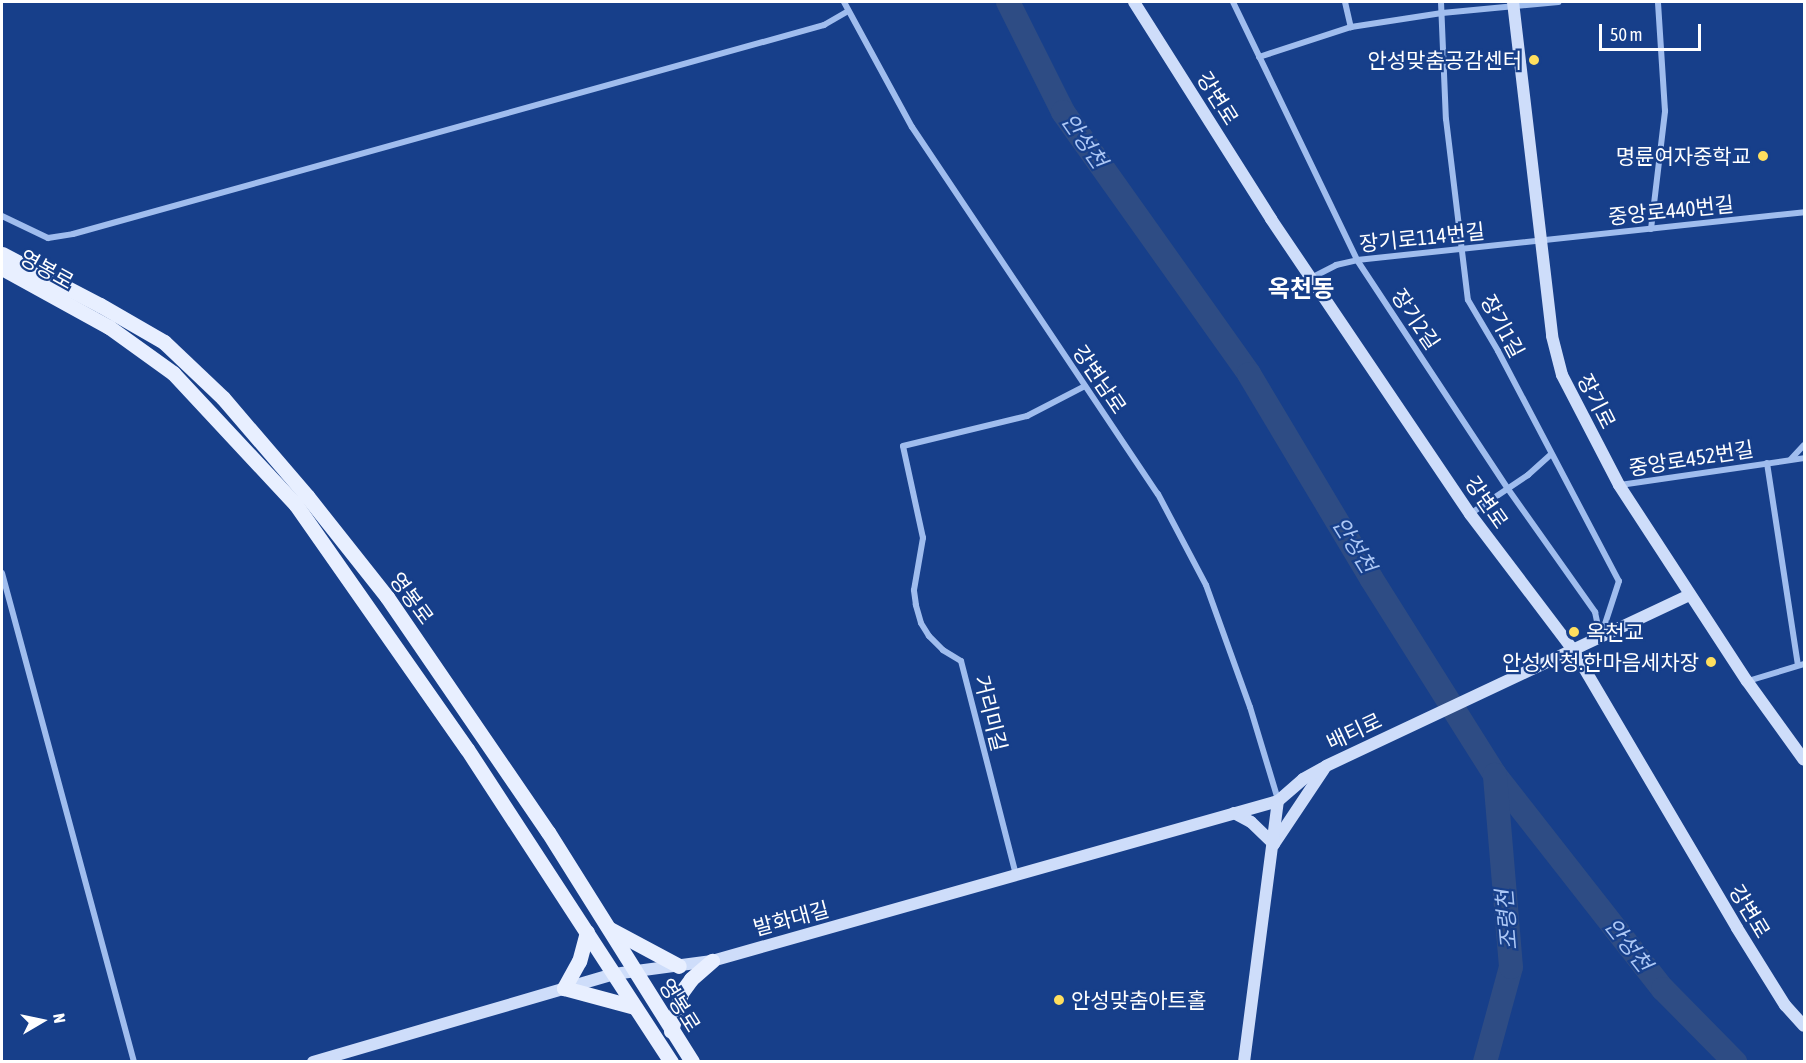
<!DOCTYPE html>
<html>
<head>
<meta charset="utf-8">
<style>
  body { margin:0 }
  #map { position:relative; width:1806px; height:1063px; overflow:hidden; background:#173f8a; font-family:"Asap Condensed","Noto Sans KR",sans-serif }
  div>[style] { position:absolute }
  .river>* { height:24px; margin:-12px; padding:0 12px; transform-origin:12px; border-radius:12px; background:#2e4c84 }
  .street>* { height:6px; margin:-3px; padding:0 3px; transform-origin:3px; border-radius:3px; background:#a0bdee }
  .secondary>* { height:12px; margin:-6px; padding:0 6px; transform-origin:6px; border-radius:6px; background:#ceddfa }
  .primary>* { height:15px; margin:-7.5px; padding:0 7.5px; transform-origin:7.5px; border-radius:7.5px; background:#e8efff }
  .dots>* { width:16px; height:16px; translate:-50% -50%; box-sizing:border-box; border:3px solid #173f8a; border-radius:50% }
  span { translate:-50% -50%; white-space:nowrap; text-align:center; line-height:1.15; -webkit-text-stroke:4.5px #173f8a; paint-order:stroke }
  .poi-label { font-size:21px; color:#fff }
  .right { translate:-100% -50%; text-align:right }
  .left { translate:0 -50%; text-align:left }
  .street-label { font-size:21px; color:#fff }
  .water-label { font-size:22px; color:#acc7f5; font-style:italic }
  .quarter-label { font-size:24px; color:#fff; font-weight:700 }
  .frame { position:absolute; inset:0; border:3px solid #fff; pointer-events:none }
  .north { position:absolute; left:12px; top:991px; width:60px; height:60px; -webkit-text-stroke:4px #173f8a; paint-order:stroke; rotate:81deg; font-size:16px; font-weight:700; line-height:24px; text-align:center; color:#fff }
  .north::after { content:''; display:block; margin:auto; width:21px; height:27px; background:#fff; clip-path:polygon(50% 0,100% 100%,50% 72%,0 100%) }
  .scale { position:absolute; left:1599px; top:24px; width:102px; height:27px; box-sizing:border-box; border:3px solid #fff; border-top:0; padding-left:8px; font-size:18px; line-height:21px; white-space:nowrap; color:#fff; -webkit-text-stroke:4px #173f8a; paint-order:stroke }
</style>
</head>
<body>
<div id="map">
  <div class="river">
    <i style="left:1008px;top:2px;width:123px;rotate:63.4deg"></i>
    <i style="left:1063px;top:112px;width:321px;rotate:54.6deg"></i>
    <i style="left:1249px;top:374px;width:238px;rotate:59.1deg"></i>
    <i style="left:1371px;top:578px;width:233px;rotate:57.8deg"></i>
    <i style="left:1495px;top:775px;width:272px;rotate:51.9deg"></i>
    <i style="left:1663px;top:989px;width:103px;rotate:45.4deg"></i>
    <i style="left:1485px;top:1062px;width:98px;rotate:-74.7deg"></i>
    <i style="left:1511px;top:967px;width:193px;rotate:-94.8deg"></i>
  </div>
  <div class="street">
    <i style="left:844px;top:2px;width:142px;rotate:61.5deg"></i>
    <i style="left:912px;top:127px;width:442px;rotate:56.2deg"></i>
    <i style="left:1158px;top:494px;width:103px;rotate:62.2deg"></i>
    <i style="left:1206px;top:585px;width:130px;rotate:70.2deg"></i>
    <i style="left:1250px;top:707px;width:97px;rotate:73.2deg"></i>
    <i style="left:1233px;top:2px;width:286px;rotate:64.3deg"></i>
    <i style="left:1357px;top:260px;width:274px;rotate:56.6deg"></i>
    <i style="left:1508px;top:489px;width:151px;rotate:54.7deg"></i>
    <i style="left:1595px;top:612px;width:25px;rotate:78deg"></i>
    <i style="left:1345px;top:2px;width:26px;rotate:77deg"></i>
    <i style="left:1441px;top:2px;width:117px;rotate:87.6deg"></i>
    <i style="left:1446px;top:119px;width:182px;rotate:83.1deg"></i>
    <i style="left:1468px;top:300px;width:59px;rotate:59.5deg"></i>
    <i style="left:1498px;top:351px;width:260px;rotate:62.3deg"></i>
    <i style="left:1619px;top:581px;width:58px;rotate:108.1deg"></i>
    <i style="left:1259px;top:57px;width:97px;rotate:-18.1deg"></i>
    <i style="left:1351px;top:27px;width:92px;rotate:-8.7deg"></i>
    <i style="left:1442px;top:13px;width:117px;rotate:-5.4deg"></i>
    <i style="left:2px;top:216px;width:51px;rotate:25.6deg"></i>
    <i style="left:48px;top:238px;width:25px;rotate:-9deg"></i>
    <i style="left:73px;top:234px;width:780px;rotate:-15.55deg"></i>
    <i style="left:824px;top:25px;width:28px;rotate:-30deg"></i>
    <i style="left:1651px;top:229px;width:119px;rotate:-83.2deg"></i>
    <i style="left:1665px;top:111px;width:109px;rotate:-93.7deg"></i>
    <i style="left:1311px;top:278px;width:28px;rotate:-27deg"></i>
    <i style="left:1336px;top:265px;width:22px;rotate:-13deg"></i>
    <i style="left:1357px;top:260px;width:450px;rotate:-6.1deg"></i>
    <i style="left:1791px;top:459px;width:19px;rotate:-47deg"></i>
    <i style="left:1767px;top:463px;width:204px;rotate:81.3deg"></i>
    <i style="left:1620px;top:485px;width:186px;rotate:-8.3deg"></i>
    <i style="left:1470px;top:514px;width:70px;rotate:-33.9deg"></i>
    <i style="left:1528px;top:475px;width:31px;rotate:-42deg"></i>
    <i style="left:2px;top:573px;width:507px;rotate:74.89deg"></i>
    <i style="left:1748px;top:681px;width:59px;rotate:-16.9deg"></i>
    <i style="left:1016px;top:875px;width:221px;rotate:-104.4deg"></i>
    <i style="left:961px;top:661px;width:21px;rotate:-149deg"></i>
    <i style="left:943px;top:650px;width:20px;rotate:-135deg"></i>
    <i style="left:929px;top:636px;width:15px;rotate:-122deg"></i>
    <i style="left:921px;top:623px;width:19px;rotate:-106deg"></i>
    <i style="left:916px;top:605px;width:15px;rotate:-98deg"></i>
    <i style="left:914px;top:590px;width:53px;rotate:-80.2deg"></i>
    <i style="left:923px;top:538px;width:94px;rotate:-102.3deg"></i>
    <i style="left:903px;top:446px;width:128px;rotate:-13.6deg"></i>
    <i style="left:1027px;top:416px;width:65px;rotate:-27.3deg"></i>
  </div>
  <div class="secondary">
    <i style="left:1134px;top:2px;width:257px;rotate:57.7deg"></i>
    <i style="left:1271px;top:219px;width:356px;rotate:56deg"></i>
    <i style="left:1470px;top:514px;width:172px;rotate:52.8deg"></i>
    <i style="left:1574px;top:651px;width:321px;rotate:59.5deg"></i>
    <i style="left:1737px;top:928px;width:91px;rotate:58.1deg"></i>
    <i style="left:1785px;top:1005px;width:28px;rotate:48deg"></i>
    <i style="left:1513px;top:2px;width:336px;rotate:83.3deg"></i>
    <i style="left:1552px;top:336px;width:40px;rotate:75.6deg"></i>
    <i style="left:1562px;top:375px;width:124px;rotate:62.6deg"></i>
    <i style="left:1619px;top:485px;width:234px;rotate:56.9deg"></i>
    <i style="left:1747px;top:681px;width:97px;rotate:54.2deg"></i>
    <i style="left:1234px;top:813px;width:19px;rotate:28deg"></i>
    <i style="left:1251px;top:822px;width:32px;rotate:44deg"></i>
    <i style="left:1274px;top:844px;width:90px;rotate:-56.3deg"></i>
    <i style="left:313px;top:1062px;width:314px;rotate:-16.3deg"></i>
    <i style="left:614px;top:974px;width:99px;rotate:-7.6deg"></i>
    <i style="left:712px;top:961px;width:588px;rotate:-15.78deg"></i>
    <i style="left:1244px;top:1062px;width:263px;rotate:-82.6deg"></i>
    <i style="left:1278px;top:801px;width:33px;rotate:-41deg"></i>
    <i style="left:1303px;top:779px;width:26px;rotate:-29deg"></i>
    <i style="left:1326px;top:766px;width:402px;rotate:-25.2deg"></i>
  </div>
  <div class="primary">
    <i style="left:2px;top:254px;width:110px;rotate:27.5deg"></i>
    <i style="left:100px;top:305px;width:74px;rotate:30deg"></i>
    <i style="left:164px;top:342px;width:81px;rotate:43.5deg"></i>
    <i style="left:223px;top:398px;width:129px;rotate:49.4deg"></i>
    <i style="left:307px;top:496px;width:129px;rotate:51.6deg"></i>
    <i style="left:387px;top:597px;width:285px;rotate:55.6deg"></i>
    <i style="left:548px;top:832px;width:271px;rotate:57.9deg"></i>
    <i style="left:2px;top:268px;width:122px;rotate:28.9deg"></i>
    <i style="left:109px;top:327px;width:79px;rotate:35.7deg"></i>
    <i style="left:173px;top:373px;width:180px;rotate:47deg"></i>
    <i style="left:296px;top:505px;width:298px;rotate:55deg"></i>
    <i style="left:467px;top:749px;width:374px;rotate:56.9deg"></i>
    <i style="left:610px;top:929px;width:78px;rotate:28.2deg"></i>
    <i style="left:587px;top:932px;width:30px;rotate:105deg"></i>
    <i style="left:579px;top:961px;width:31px;rotate:119deg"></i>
    <i style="left:564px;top:988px;width:73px;rotate:15deg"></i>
    <i style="left:671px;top:1031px;width:39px;rotate:-75deg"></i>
    <i style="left:681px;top:993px;width:17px;rotate:-54deg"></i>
    <i style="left:691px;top:979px;width:28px;rotate:-41deg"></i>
  </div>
  <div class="dots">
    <i style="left:1534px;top:60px;background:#ffdf5e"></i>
    <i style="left:1763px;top:156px;background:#ffdf5e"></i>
    <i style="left:1574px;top:632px;background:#ffdf5e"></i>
    <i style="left:1711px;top:662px;background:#ffdf5e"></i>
    <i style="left:1059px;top:1000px;background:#ffdf5e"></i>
  </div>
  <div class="poi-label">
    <span class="right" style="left:1522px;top:60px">안성맞춤공감센터</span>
    <span class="right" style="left:1751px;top:156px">명륜여자중학교</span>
    <span class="left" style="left:1586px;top:632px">옥천교</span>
    <span class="right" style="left:1699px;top:662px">안성시청.한마음세차장</span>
    <span class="left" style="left:1071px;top:1000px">안성맞춤아트홀</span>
  </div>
  <div class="street-label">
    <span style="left:1218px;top:98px;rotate:58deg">강변로</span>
    <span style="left:1671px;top:210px;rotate:-6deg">중앙로440번길</span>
    <span style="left:1422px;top:237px;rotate:-6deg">장기로114번길</span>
    <span style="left:47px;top:269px;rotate:29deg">영봉로</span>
    <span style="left:1416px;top:319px;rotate:56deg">장기2길</span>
    <span style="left:1503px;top:326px;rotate:62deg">장기1길</span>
    <span style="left:1100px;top:379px;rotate:56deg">강변남로</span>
    <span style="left:1597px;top:401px;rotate:63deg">장기로</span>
    <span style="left:1691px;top:458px;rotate:-9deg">중앙로452번길</span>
    <span style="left:1487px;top:502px;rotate:55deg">강변로</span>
    <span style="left:412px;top:598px;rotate:54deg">영봉로</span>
    <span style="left:991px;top:713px;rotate:76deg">거리미길</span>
    <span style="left:1354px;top:731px;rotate:-25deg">배티로</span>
    <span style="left:1750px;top:911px;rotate:59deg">강변로</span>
    <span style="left:791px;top:918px;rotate:-15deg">발화대길</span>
    <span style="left:680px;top:1005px;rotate:58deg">영봉로</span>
  </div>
  <div class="water-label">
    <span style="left:1084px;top:141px;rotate:55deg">안성천</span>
    <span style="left:1354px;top:545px;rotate:58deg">안성천</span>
    <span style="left:1507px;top:920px;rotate:-95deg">조령천</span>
    <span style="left:1628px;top:945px;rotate:52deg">안성천</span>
  </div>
  <div class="quarter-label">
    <span style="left:1301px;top:289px">옥천동</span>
  </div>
  <div class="frame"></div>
  <div class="north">N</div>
  <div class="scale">50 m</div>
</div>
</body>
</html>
